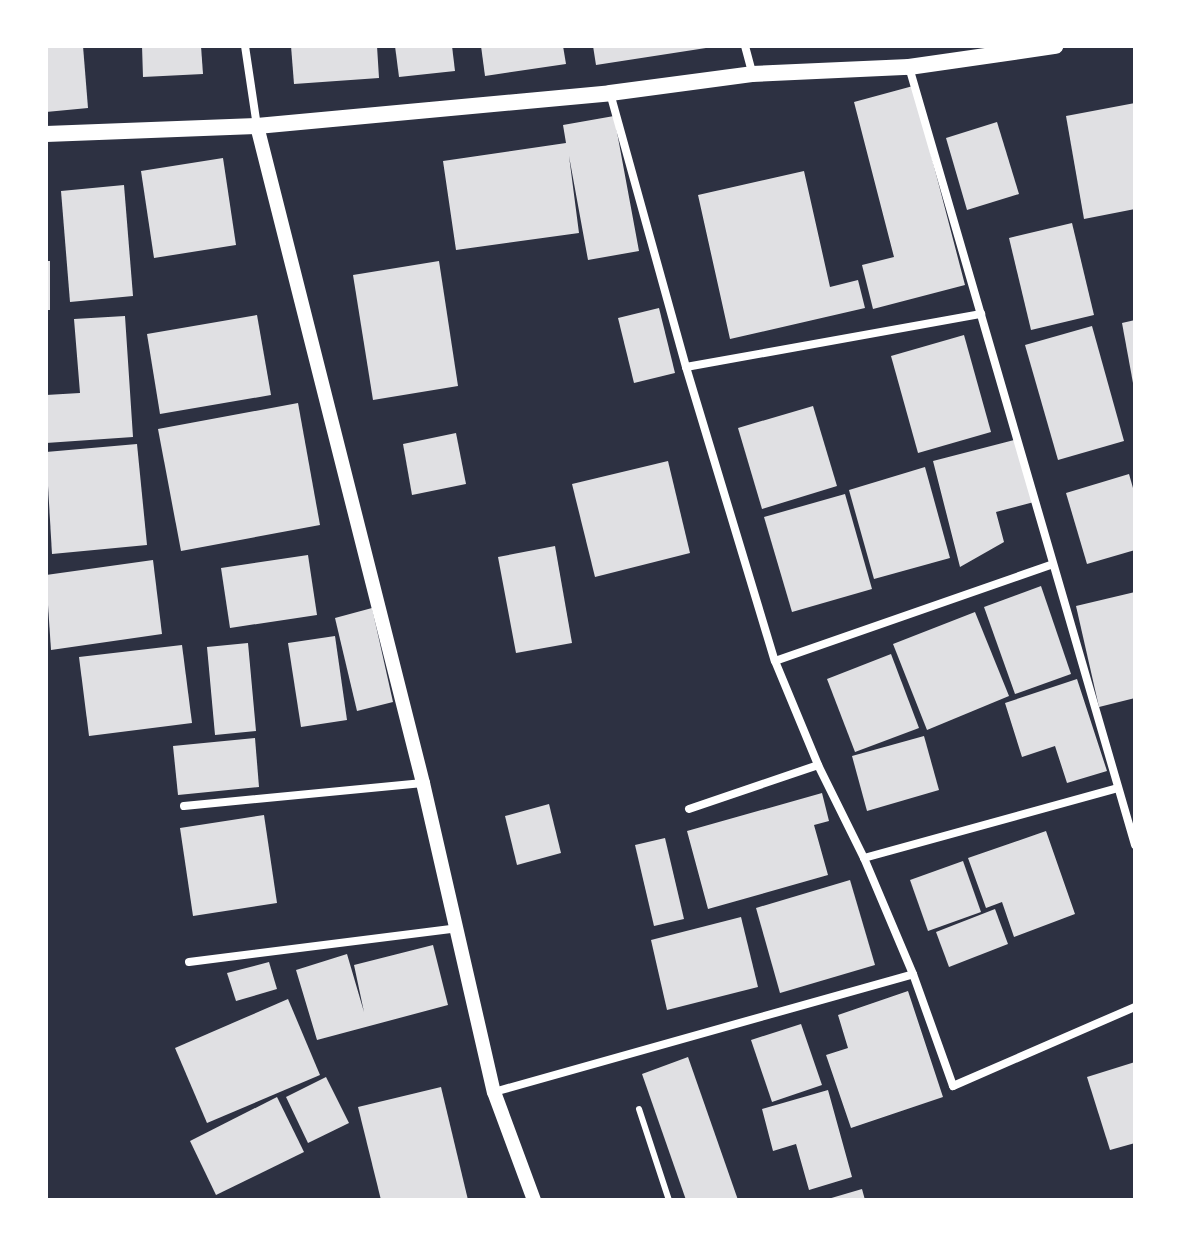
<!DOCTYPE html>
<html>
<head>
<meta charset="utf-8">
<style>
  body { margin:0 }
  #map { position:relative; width:1181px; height:1246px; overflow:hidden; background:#2d3142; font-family:Manrope,sans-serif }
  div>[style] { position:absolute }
  .building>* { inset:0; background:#e0e0e3 }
  .service>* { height:6px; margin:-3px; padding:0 3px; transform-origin:3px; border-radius:3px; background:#fff }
  .minor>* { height:8px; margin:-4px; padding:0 4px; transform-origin:4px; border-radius:4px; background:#fff }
  .tertiary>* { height:14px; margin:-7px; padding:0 7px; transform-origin:7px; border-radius:7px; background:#fff }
  .secondary>* { height:16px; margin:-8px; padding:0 8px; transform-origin:8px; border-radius:8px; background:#fff }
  span { translate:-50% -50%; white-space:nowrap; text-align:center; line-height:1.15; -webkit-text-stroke:6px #fff; paint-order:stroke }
  .frame { position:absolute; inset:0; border:48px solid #fff; pointer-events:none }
</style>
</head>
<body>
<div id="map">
  <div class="building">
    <i style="clip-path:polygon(46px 46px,83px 46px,88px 108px,46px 112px)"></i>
    <i style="clip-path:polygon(142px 46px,201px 46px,203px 74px,143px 77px)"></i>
    <i style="clip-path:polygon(291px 46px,377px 46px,379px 78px,294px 84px)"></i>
    <i style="clip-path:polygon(395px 46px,452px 46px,455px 71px,399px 77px)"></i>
    <i style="clip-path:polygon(481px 46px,563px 46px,566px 64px,485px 76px)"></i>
    <i style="clip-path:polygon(593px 46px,705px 46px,706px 48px,596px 65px)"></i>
    <i style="clip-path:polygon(913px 86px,965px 285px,873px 309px,862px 265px,894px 257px,854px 102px)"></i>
    <i style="clip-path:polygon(1135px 103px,1135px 209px,1084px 219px,1066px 116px)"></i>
    <i style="clip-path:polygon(614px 116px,639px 251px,588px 260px,569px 156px,579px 233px,456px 250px,443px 161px,566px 143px,563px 125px)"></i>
    <i style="clip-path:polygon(997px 122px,1019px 194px,967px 210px,946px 138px)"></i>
    <i style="clip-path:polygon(223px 158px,236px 245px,154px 258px,141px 171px)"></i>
    <i style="clip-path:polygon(804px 171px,830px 287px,858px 280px,865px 308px,730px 339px,698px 195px)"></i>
    <i style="clip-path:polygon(124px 185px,133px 296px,70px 302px,61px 191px)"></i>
    <i style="clip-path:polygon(1072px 223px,1094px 315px,1031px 330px,1009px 238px)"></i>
    <i style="clip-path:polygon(46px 261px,50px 261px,50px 310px,46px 310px)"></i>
    <i style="clip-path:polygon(439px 261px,458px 386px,373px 400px,353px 275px)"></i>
    <i style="clip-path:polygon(659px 308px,675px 373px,634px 383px,618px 318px)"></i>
    <i style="clip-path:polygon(257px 315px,271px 395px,160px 414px,147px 334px)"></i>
    <i style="clip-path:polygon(125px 316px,133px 437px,46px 443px,46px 395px,80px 393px,74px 319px)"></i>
    <i style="clip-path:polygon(1135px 320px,1135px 383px,1133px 383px,1122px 323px)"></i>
    <i style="clip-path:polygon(1092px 326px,1124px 441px,1058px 460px,1025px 345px)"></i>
    <i style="clip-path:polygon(964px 335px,991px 432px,918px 453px,891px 356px)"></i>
    <i style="clip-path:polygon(298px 403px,320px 525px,181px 551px,158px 429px)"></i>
    <i style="clip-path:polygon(813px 406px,837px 486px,762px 509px,738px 428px)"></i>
    <i style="clip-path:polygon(456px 433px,466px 484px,412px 495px,403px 444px)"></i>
    <i style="clip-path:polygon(1018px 439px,1034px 502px,996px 512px,1004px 542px,960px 567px,933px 461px)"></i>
    <i style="clip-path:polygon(137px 444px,147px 545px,52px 554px,46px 452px)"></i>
    <i style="clip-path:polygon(668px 461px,690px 553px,595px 577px,572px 484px)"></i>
    <i style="clip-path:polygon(925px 467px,950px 558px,874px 579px,849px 490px)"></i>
    <i style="clip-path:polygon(1129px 474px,1135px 495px,1135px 550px,1087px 564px,1066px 493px)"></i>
    <i style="clip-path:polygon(845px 494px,872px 589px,792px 612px,764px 517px)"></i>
    <i style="clip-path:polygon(555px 546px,572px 643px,516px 653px,498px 557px)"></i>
    <i style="clip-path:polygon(308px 555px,317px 615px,230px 628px,221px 568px)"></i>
    <i style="clip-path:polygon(153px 560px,162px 634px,51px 650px,46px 575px)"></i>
    <i style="clip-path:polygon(1041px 586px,1071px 674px,1015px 694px,984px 607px)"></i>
    <i style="clip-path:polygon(1135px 592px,1135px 698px,1099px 707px,1076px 606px)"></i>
    <i style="clip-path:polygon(372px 608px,393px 702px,357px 711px,335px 618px)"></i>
    <i style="clip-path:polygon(975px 612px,1009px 696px,927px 730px,893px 644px)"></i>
    <i style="clip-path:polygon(335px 636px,347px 720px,301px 727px,288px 643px)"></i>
    <i style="clip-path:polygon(248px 643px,256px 731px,215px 735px,207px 647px)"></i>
    <i style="clip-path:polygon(182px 645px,192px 723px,89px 736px,79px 657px)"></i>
    <i style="clip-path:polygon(891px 654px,919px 728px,855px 752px,827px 679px)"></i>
    <i style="clip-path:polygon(1077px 679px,1107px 771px,1067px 783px,1055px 746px,1022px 757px,1005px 703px)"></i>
    <i style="clip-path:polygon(924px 736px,939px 790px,867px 811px,852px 756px)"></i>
    <i style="clip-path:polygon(255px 738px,259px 787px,178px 795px,173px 746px)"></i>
    <i style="clip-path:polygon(822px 793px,829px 821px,814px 825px,828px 875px,708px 909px,687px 831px)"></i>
    <i style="clip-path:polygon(549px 804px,561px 853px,517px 865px,505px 816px)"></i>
    <i style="clip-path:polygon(264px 815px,277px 903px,193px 916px,180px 828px)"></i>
    <i style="clip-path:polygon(1046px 831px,1075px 914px,1014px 937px,1002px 902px,986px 908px,968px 858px)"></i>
    <i style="clip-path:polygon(665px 838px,684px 919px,654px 926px,635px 845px)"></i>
    <i style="clip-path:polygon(963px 861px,981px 912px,928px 931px,910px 880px)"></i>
    <i style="clip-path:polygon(850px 880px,875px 965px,780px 993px,756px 908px)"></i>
    <i style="clip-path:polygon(995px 909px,1008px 944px,949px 967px,936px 932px)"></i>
    <i style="clip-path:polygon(741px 917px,758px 987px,667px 1010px,651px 940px)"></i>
    <i style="clip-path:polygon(433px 945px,448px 1005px,317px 1040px,296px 970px,347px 954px,364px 1012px,354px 965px)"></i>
    <i style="clip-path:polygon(269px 962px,277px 989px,236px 1001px,227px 973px)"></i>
    <i style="clip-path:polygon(908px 991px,943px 1097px,851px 1128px,826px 1055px,848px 1048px,838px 1015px)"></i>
    <i style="clip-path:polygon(288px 999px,320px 1075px,207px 1123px,175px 1048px)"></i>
    <i style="clip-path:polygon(801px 1024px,822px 1085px,772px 1102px,751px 1040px)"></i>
    <i style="clip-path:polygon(688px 1057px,738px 1200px,686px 1200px,642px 1074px)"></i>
    <i style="clip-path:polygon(1135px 1062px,1135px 1143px,1110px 1150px,1087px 1077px)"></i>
    <i style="clip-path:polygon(326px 1077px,349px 1123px,308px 1143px,286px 1097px)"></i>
    <i style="clip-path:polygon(441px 1087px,468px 1200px,381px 1200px,358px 1107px)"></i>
    <i style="clip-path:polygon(828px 1090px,852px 1177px,809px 1190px,796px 1144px,773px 1151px,762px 1109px)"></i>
    <i style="clip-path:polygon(277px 1097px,304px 1152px,216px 1195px,190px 1141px)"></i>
    <i style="clip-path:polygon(862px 1189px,865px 1200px,828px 1200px,828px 1199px)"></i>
  </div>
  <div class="service">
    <i style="left:639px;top:1109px;width:96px;rotate:71.8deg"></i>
  </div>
  <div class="minor">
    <i style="left:245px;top:46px;width:81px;rotate:81.5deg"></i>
    <i style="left:745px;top:46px;width:28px;rotate:75deg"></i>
    <i style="left:909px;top:67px;width:810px;rotate:73.8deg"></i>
    <i style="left:610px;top:93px;width:284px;rotate:74.5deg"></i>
    <i style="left:686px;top:367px;width:307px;rotate:73.2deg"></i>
    <i style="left:775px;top:661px;width:113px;rotate:67.5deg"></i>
    <i style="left:818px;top:765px;width:104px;rotate:63.7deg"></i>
    <i style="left:864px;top:858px;width:126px;rotate:67.1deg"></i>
    <i style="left:913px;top:974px;width:119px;rotate:70.3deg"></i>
    <i style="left:953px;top:1086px;width:198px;rotate:-23.5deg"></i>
    <i style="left:686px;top:367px;width:300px;rotate:-10.2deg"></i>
    <i style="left:775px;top:661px;width:294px;rotate:-19.2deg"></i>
    <i style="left:184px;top:806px;width:240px;rotate:-5.5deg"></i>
    <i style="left:689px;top:809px;width:136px;rotate:-18.8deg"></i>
    <i style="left:864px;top:858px;width:263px;rotate:-15.4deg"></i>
    <i style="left:189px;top:962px;width:270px;rotate:-7.2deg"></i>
    <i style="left:494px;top:1092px;width:435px;rotate:-15.7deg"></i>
  </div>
  <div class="tertiary">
    <i style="left:257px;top:126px;width:678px;rotate:75.82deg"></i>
    <i style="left:423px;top:783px;width:317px;rotate:77.1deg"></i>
    <i style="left:494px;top:1092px;width:115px;rotate:69.7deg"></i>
  </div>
  <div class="secondary">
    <i style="left:46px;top:134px;width:211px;rotate:-2.2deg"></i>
    <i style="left:257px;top:126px;width:355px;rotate:-5.3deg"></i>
    <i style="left:610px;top:93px;width:143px;rotate:-7.6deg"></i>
    <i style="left:752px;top:74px;width:157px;rotate:-2.6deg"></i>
    <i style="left:909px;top:67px;width:148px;rotate:-8.2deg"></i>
  </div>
  <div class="frame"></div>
</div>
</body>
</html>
